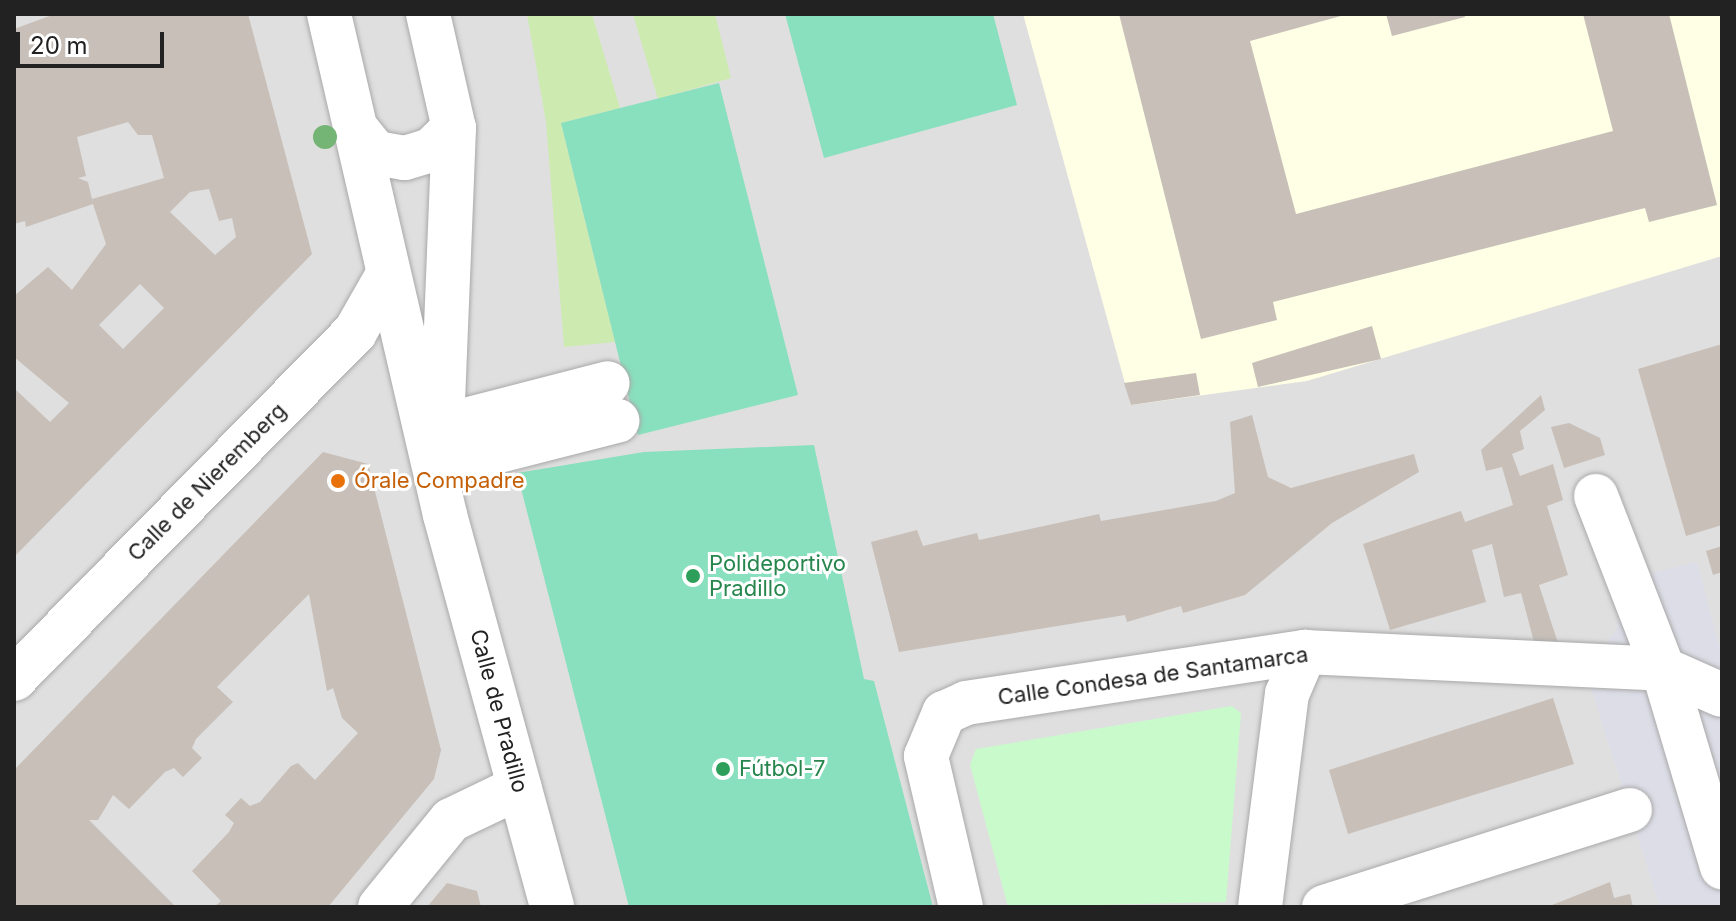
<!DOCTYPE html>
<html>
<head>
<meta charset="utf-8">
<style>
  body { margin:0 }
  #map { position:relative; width:1736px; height:921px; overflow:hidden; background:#f2efe9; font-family:Inter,sans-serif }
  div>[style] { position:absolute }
  .residential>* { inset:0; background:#e0dfdf }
  .education>* { inset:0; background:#ffffe5 }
  .grass>* { inset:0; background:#cdebb0 }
  .park>* { inset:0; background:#c8facc }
  .pitch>* { inset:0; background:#88e0be }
  .plaza>* { inset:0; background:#dddde8 }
  .building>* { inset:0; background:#c7bfb8 }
  .roads { filter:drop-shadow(0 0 2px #a9a9a9) drop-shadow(0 0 2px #a9a9a9) }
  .minor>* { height:44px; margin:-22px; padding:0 22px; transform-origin:22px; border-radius:22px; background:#fff }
  .trees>* { width:24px; height:24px; margin:-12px; border-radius:50%; background:#74b475 }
  .dots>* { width:22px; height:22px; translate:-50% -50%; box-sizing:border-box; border:4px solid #fff; border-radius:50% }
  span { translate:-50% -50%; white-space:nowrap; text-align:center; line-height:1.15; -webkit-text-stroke:6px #fff; paint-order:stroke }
  .food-label { font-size:22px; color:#c56008 }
  .left { translate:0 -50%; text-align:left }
  .street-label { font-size:22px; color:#222 }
  .leisure-label { font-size:22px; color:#27864d }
  .frame { position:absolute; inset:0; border:16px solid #222; pointer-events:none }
  .scale { position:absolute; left:16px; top:32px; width:148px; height:36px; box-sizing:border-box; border:4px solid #222; border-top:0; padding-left:10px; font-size:24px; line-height:28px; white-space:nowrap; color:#222; -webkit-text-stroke:6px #fff; paint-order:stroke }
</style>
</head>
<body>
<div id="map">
  <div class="residential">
    <i style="clip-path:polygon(14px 14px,1722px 14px,1722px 907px,14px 907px)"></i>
  </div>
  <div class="education">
    <i style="clip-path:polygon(1023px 14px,1722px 14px,1722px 256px,1307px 381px,1131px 405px)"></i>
  </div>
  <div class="grass">
    <i style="clip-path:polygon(527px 14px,592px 14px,620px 108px,561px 123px,615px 342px,564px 347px,546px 122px)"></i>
    <i style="clip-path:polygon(633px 14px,715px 14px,731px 78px,658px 99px)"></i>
  </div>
  <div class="park">
    <i style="clip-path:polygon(1232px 706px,1241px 713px,1226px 902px,1008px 907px,970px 765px,976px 749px)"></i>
  </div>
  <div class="pitch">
    <i style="clip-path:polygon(785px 14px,993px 14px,1017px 105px,824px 158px)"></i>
    <i style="clip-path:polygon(719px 83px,798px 395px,638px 435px,561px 123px)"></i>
    <i style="clip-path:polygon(814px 445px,864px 679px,874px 681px,933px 907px,629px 907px,517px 473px,644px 452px)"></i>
  </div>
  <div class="plaza">
    <i style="clip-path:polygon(1697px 562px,1722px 656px,1722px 907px,1660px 907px,1585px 669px,1616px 630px,1628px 579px)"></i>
  </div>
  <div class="building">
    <i style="clip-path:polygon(evenodd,55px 14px,248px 14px,312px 254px,14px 557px,14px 388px,50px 422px,69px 403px,14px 357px,14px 296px,48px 267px,72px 290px,106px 244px,93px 204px,26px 227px,25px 221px,14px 224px,14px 29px,55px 14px,128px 122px,138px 135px,152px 135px,164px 178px,92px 199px,88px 182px,78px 178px,86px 176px,77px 137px,128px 122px,55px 14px,209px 189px,219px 221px,232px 218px,236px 237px,215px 255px,170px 212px,190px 192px,209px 189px,55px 14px,140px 284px,164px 308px,123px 349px,99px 325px,140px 284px)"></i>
    <i style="clip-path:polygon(1119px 14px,1348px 14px,1250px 41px,1296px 214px,1613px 131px,1583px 14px,1669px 14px,1717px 205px,1649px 222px,1645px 208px,1273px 302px,1277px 320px,1201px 339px)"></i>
    <i style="clip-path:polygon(1386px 14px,1464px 14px,1465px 17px,1392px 36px)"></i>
    <i style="clip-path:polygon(1372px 326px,1381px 359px,1258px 387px,1252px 363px)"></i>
    <i style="clip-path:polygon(1722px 344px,1722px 525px,1686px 536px,1638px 369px)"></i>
    <i style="clip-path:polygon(1196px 373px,1200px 395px,1131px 405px,1124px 383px)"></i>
    <i style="clip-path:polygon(1541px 395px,1545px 410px,1520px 431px,1524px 449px,1512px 454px,1520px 476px,1553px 464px,1563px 500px,1547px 506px,1568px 575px,1539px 585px,1558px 643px,1534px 642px,1521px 593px,1504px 597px,1492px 544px,1472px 550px,1486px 602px,1390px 630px,1363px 544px,1461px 511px,1465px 522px,1513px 505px,1502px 467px,1486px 471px,1481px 450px)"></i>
    <i style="clip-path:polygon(1252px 415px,1268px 477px,1291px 488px,1414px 454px,1419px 472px,1332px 523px,1245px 595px,1183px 613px,1181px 606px,1127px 622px,1125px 615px,899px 652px,871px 542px,917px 530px,923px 546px,977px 533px,979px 540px,1099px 514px,1101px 521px,1216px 501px,1235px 493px,1230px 422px)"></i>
    <i style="clip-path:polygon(1569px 423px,1600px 438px,1605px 455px,1564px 468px,1551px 427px)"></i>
    <i style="clip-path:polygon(323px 452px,368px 464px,441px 750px,434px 779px,328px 907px,214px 907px,221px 901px,192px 871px,229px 832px,234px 823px,225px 815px,241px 798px,250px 806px,260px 802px,291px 766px,298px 763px,315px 780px,358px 733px,342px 718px,333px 688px,327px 691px,309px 594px,217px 687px,233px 702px,196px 739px,192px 748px,202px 758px,183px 777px,174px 768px,165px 772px,129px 809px,113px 795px,98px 820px,89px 820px,176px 907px,14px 907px,14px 770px)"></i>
    <i style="clip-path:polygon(1722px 546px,1722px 572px,1713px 575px,1706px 551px)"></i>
    <i style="clip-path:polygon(1553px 698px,1574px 764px,1348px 834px,1329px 770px)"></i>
    <i style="clip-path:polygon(1610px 882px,1614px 898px,1630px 894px,1633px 907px,1547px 907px)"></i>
    <i style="clip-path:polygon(447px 883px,477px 891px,481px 907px,427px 907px)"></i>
  </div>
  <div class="roads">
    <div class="minor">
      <i style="left:329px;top:14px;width:514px;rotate:76.96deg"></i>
      <i style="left:445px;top:515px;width:406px;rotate:74.7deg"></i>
      <i style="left:428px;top:14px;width:117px;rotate:77.2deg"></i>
      <i style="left:454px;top:128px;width:300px;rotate:92.3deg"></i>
      <i style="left:359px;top:132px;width:27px;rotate:51deg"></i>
      <i style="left:376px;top:153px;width:29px;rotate:10deg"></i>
      <i style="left:405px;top:158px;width:27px;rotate:-17deg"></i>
      <i style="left:431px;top:150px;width:32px;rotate:-44deg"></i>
      <i style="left:442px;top:426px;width:171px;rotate:-14.5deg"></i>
      <i style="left:444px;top:465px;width:179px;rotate:-14.3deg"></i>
      <i style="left:1596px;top:496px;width:186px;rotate:68.8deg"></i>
      <i style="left:1663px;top:669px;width:207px;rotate:73.4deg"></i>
      <i style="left:14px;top:679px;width:487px;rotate:-45.5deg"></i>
      <i style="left:355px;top:332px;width:64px;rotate:-60.3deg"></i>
      <i style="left:380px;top:907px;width:112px;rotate:-50.8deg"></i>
      <i style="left:451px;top:820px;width:76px;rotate:-25.6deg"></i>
      <i style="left:961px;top:907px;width:155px;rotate:-103.1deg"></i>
      <i style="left:926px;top:756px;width:47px;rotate:-67.3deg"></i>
      <i style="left:944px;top:713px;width:24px;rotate:-24deg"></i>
      <i style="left:966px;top:703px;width:343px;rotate:-8.6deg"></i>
      <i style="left:1305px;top:652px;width:358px;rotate:2.7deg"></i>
      <i style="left:1663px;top:669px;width:64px;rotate:23.8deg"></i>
      <i style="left:1260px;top:907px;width:215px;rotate:-82.8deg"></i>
      <i style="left:1287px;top:694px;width:46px;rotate:-66.8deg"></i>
      <i style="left:1324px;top:907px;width:321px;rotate:-17.6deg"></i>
    </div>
  </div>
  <div class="trees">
    <i style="left:325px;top:137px"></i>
  </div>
  <div class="dots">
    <i style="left:338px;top:481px;background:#e8710a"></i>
    <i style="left:693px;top:576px;background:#2e9e5b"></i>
    <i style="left:723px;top:769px;background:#2e9e5b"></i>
  </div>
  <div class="food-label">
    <span class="left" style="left:354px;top:481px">Órale Compadre</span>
  </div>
  <div class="street-label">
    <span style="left:207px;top:482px;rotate:-45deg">Calle de Nieremberg</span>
    <span style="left:1153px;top:676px;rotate:-8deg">Calle Condesa de Santamarca</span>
    <span style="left:499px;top:711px;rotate:75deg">Calle de Pradillo</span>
  </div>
  <div class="leisure-label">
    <span class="left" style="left:709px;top:576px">Polideportivo<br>Pradillo</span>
    <span class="left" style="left:739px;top:769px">Fútbol-7</span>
  </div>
  <div class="frame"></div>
  <div class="scale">20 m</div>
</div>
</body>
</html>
